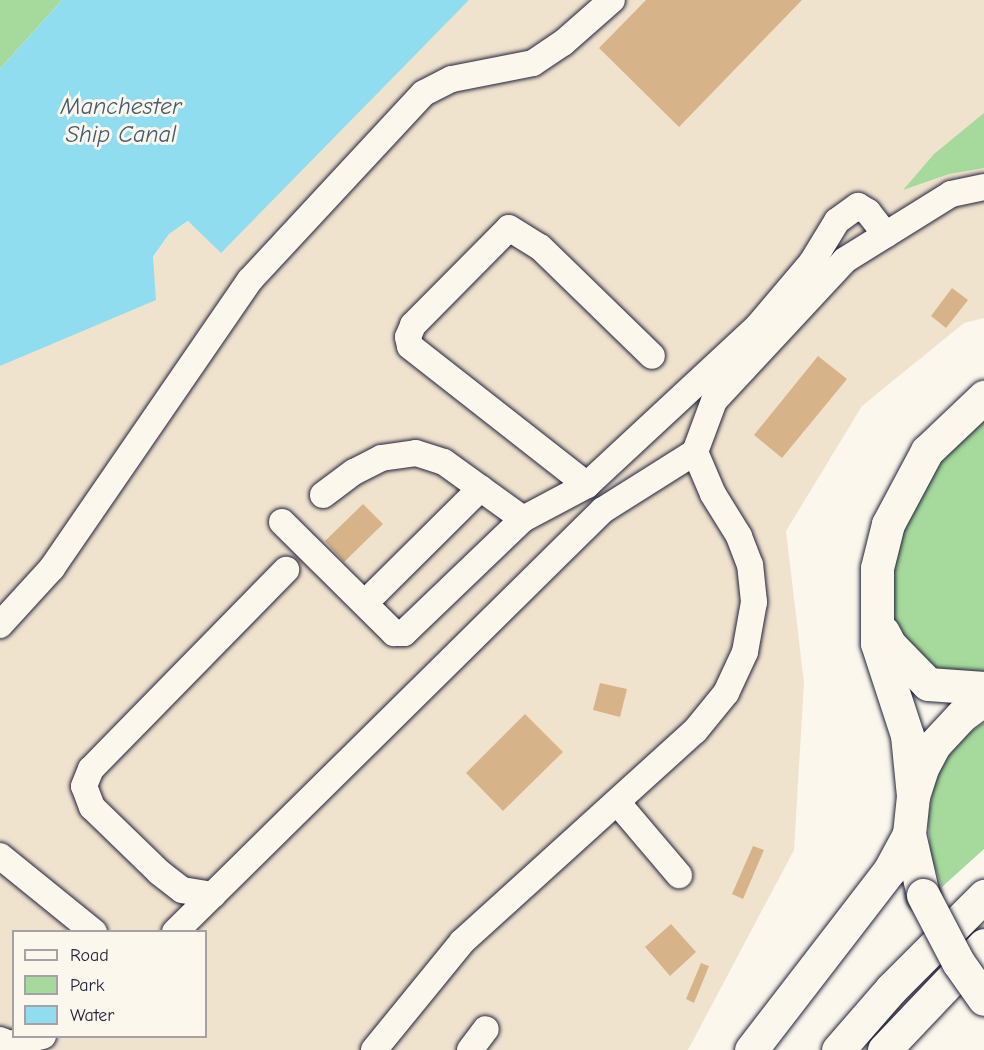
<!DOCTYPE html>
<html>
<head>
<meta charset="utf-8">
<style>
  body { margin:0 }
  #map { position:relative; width:984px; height:1050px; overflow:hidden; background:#fbf7ec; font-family:"Comic Neue",sans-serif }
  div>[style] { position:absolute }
  .built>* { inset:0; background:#f0e3ce }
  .green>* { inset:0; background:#a6da9c }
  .water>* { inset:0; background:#90ddef }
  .building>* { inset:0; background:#d7b389 }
  .roads { filter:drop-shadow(0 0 2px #22223b) drop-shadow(0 0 2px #22223b) }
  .minor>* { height:26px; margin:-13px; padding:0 13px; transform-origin:13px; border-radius:13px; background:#fbf7ec }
  .major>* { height:33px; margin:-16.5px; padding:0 16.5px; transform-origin:16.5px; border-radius:16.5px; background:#fbf7ec }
  .highway>* { height:33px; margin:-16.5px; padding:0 16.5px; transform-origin:16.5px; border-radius:16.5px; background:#fbf7ec }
  .bridges { filter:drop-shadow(0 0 2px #22223b) drop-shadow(0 0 2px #22223b) }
  .major-bridge>* { height:33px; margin:-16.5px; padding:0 16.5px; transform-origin:16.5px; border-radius:16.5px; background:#fbf7ec }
  span { translate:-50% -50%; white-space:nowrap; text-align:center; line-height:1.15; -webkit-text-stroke:6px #fbf7ec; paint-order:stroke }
  .water-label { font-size:24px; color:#435a71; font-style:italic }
  .legend { position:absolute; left:12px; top:930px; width:195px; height:108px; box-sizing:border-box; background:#fbf7ec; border:2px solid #a4a2a5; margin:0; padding:8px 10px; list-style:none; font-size:18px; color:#22223b }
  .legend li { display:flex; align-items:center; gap:12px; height:30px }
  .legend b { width:30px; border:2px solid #a4a2a5 }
</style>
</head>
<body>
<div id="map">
  <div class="built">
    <i style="clip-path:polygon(evenodd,468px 0,984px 0,984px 318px,964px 323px,862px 406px,786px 531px,804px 683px,794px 850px,688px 1050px,0 1050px,0 366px,45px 346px,153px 258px,169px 234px,189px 221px,221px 252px,468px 0,14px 932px,206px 932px,206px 1036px,14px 1036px,14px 932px)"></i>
  </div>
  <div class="green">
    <i style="clip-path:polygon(0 0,62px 0,0 69px)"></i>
    <i style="clip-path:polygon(984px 113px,984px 168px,949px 174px,903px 190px,934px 154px)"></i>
    <i style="clip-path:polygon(984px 419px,984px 671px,930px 670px,897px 640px,887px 603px,900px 535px,935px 466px)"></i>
    <i style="clip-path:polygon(984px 723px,984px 849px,942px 887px,930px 854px,928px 820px,933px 789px,943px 762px,969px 733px)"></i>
  </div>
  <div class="water">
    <i style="clip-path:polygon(62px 0,469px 0,221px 253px,188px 221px,169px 234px,153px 257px,156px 300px,0 366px,0 69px)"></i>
  </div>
  <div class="building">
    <i style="clip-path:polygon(646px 0,802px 0,679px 127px,599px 48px)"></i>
    <i style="clip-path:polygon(952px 288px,968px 300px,946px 328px,931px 316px)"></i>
    <i style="clip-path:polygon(818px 356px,847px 379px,782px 458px,754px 435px)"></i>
    <i style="clip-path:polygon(363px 504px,383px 524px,344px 562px,325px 541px)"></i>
    <i style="clip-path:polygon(600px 683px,627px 689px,620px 717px,593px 710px)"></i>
    <i style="clip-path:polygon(525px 714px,563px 752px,503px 811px,466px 773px)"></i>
    <i style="clip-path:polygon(753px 846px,764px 850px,743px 899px,732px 894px)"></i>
    <i style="clip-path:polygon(671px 924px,696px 952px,670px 976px,645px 947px)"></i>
    <i style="clip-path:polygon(701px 963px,709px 966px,694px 1003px,686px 999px)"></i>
  </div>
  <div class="roads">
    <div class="minor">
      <i style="left:587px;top:485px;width:225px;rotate:-141.9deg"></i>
      <i style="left:410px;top:346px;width:9px;rotate:-103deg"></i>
      <i style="left:408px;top:337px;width:13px;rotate:-67deg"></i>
      <i style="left:413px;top:325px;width:136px;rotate:-45.3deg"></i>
      <i style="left:509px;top:228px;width:36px;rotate:32deg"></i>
      <i style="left:540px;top:247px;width:156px;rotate:44.2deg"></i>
      <i style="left:323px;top:495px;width:39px;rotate:-37deg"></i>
      <i style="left:354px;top:472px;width:30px;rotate:-27deg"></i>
      <i style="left:381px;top:458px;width:35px;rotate:-8deg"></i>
      <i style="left:416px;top:453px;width:29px;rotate:18deg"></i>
      <i style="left:444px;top:462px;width:97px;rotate:35.8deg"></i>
      <i style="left:282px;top:522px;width:158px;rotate:44.7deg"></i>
      <i style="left:394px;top:633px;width:10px"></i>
      <i style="left:404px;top:633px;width:165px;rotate:-43.8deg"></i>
      <i style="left:523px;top:519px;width:72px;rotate:-28deg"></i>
      <i style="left:587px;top:485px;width:233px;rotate:-42.9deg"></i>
      <i style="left:758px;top:326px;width:84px;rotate:-49.8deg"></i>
      <i style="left:812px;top:262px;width:48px;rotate:-58.6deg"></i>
      <i style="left:837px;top:221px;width:26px;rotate:-36deg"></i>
      <i style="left:858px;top:206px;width:12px;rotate:31deg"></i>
      <i style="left:868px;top:212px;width:29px;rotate:52deg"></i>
      <i style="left:365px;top:603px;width:163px;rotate:-44.8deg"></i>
      <i style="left:0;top:625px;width:77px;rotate:-47.6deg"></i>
      <i style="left:52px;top:568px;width:349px;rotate:-55.5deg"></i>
      <i style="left:250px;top:280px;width:255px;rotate:-47.1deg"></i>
      <i style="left:424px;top:93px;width:31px;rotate:-27deg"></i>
      <i style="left:452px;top:79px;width:83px;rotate:-11.2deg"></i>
      <i style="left:533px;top:63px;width:36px;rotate:-34deg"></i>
      <i style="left:563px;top:43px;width:65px;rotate:-41.3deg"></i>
      <i style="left:617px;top:802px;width:96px;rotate:49.7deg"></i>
      <i style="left:0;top:856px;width:121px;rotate:39deg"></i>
      <i style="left:213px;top:895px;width:31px;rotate:-171deg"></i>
      <i style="left:182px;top:890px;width:29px;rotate:-142deg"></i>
      <i style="left:159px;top:872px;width:93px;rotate:-135.9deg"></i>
      <i style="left:92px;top:807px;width:22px;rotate:-111deg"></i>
      <i style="left:84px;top:786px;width:18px;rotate:-68deg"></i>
      <i style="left:91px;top:769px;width:279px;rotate:-45.6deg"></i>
      <i style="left:175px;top:932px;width:601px;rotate:-44.6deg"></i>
      <i style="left:603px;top:510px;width:109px;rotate:-32.2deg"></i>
      <i style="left:0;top:1040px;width:11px;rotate:22deg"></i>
      <i style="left:10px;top:1044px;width:34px;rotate:-14deg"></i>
      <i style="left:374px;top:1050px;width:139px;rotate:-50.8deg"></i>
      <i style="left:462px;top:942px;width:314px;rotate:-42.2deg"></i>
      <i style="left:695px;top:731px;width:49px;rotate:-50.8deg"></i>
      <i style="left:726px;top:693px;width:45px;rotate:-65.1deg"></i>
      <i style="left:745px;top:652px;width:51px;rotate:-79.8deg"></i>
      <i style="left:754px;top:602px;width:37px;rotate:-96deg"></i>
      <i style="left:750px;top:565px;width:31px;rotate:-111deg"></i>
      <i style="left:739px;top:536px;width:49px;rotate:-121.8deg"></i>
      <i style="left:713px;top:494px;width:46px;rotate:-113.2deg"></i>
      <i style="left:695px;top:452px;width:54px;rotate:-69.6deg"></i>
      <i style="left:714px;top:401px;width:192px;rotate:-47.1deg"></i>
      <i style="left:845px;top:260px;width:125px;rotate:-31.9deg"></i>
      <i style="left:951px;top:194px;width:34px;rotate:-12deg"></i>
      <i style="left:470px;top:1050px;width:26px;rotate:-53deg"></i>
    </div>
    <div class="major">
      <i style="left:883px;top:632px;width:15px;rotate:62deg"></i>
      <i style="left:890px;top:645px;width:54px;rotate:45.7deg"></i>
      <i style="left:928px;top:684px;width:56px;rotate:4.1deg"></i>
      <i style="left:913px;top:796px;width:61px;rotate:-95.6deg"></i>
      <i style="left:907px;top:735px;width:97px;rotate:-108.1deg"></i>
      <i style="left:877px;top:643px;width:75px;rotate:-90deg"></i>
      <i style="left:877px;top:568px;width:45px;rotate:-76deg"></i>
      <i style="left:888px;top:524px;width:83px;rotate:-61.9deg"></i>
      <i style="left:927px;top:451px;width:79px;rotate:-43.5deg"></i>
      <i style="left:923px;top:895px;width:63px;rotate:-102.9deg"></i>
      <i style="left:909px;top:834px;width:38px;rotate:-84deg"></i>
      <i style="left:913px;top:796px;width:29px;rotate:-72deg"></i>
      <i style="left:922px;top:768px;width:26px;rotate:-62deg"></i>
      <i style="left:934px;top:745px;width:40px;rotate:-47deg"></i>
      <i style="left:961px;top:716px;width:29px;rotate:-36deg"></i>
    </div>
    <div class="highway">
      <i style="left:751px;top:1050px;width:226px;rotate:-52.4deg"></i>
      <i style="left:889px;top:871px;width:42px;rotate:-61.6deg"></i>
      <i style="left:838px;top:1050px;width:81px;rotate:-49deg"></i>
      <i style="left:891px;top:989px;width:132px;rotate:-45deg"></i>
      <i style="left:884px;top:1050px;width:145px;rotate:-46.4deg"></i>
    </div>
  </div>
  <div class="bridges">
    <div class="major-bridge">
      <i style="left:923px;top:895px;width:76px;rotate:62.4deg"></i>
      <i style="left:958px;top:962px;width:45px;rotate:54.9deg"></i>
    </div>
  </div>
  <div class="water-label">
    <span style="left:121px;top:121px">Manchester<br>Ship Canal</span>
  </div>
  <ul class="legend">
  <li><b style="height:8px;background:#fbf7ec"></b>Road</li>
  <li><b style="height:16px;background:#a6da9c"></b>Park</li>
  <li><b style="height:16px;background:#90ddef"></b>Water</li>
  </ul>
</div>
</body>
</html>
